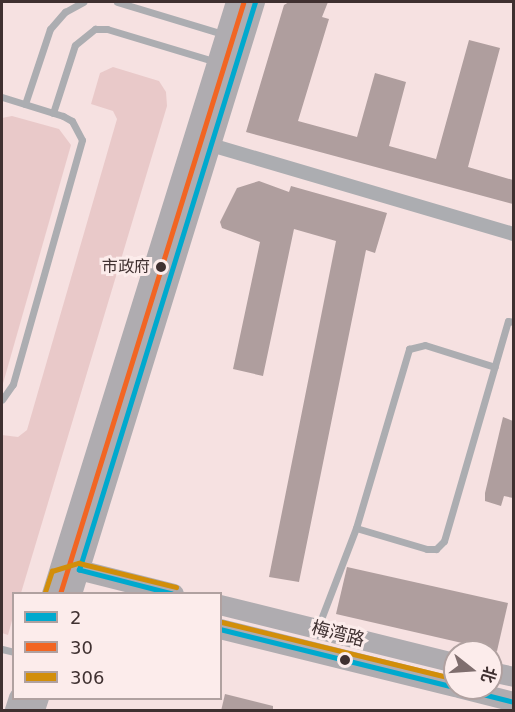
<!DOCTYPE html>
<html>
<head>
<meta charset="utf-8">
<style>
  body { margin:0 }
  #map { position:relative; width:515px; height:712px; overflow:hidden; background:#f6e1e1; font-family:"DejaVu Sans","Noto Sans SC",sans-serif }
  div>[style] { position:absolute }
  .green>* { inset:0; background:#e9c9c9 }
  .building>* { inset:0; background:#af9e9e }
  .lane>* { height:7px; margin:-3.5px; padding:0 3.5px; transform-origin:3.5px; border-radius:3.5px; background:#acadb1 }
  .street>* { height:14px; margin:-7px; padding:0 7px; transform-origin:7px; border-radius:7px; background:#acadb1 }
  .secondary>* { height:20px; margin:-10px; padding:0 10px; transform-origin:10px; border-radius:10px; background:#afacb0 }
  .bus-1>* { height:4.5px; margin:-2.25px; padding:0 2.25px; transform-origin:2.25px; border-radius:2.25px; background:#00a9ce }
  .bus-2>* { height:4.5px; margin:-2.25px; padding:0 2.25px; transform-origin:2.25px; border-radius:2.25px; background:#f26522 }
  .bus-3>* { height:4.5px; margin:-2.25px; padding:0 2.25px; transform-origin:2.25px; border-radius:2.25px; background:#d28e0a }
  .dots>* { width:16px; height:16px; translate:-50% -50%; box-sizing:border-box; border:3px solid #fceceb; border-radius:50% }
  span { translate:-50% -50%; white-space:nowrap; text-align:center; line-height:1.15; -webkit-text-stroke:6px #fceceb; paint-order:stroke }
  .bus-label { font-size:16px; color:#3f3030 }
  .right { translate:-100% -50%; text-align:right }
  .street-label { font-size:18px; color:#3f3030 }
  .frame { position:absolute; inset:0; border:3px solid #3f3030; pointer-events:none }
  .legend { position:absolute; left:12px; top:592px; width:210px; height:108px; box-sizing:border-box; background:#fceceb; border:2px solid #b0a1a0; margin:0; padding:8px 10px; list-style:none; font-size:18px; color:#3f3030 }
  .legend li { display:flex; align-items:center; gap:12px; height:30px }
  .legend b { width:30px; border:2px solid #b0a1a0 }
  .north { position:absolute; left:443px; top:640px; width:60px; height:60px; box-sizing:border-box; background:#fceceb; border:2px solid #b0a1a0; border-radius:50%; rotate:107deg; font-size:16px; font-weight:700; line-height:24px; text-align:center; color:#3f3030 }
  .north::after { content:''; display:block; margin:auto; width:21px; height:27px; background:#7f6e6e; clip-path:polygon(50% 0,100% 100%,50% 72%,0 100%) }
</style>
</head>
<body>
<div id="map">
  <div class="green">
    <i style="clip-path:polygon(113px 67px,159px 81px,166px 92px,167px 106px,21px 593px,14px 594px,13px 617px,8px 635px,2px 633px,2px 435px,18px 437px,27px 430px,117px 119px,113px 111px,91px 104px,100px 73px)"></i>
    <i style="clip-path:polygon(12px 116px,59px 129px,71px 145px,2px 387px,2px 118px)"></i>
  </div>
  <div class="building">
    <i style="clip-path:polygon(289px 2px,328px 2px,322px 17px,329px 19px,298px 121px,357px 137px,375px 73px,406px 82px,389px 146px,436px 159px,469px 40px,500px 48px,468px 167px,513px 180px,513px 204px,246px 132px,284px 5px)"></i>
    <i style="clip-path:polygon(259px 181px,289px 192px,291px 186px,387px 213px,375px 253px,366px 250px,299px 582px,269px 577px,336px 241px,294px 229px,263px 376px,233px 369px,260px 242px,222px 228px,220px 222px,237px 188px)"></i>
    <i style="clip-path:polygon(503px 417px,513px 421px,513px 498px,504px 496px,501px 506px,485px 501px,485px 493px)"></i>
    <i style="clip-path:polygon(347px 567px,508px 603px,497px 651px,336px 614px)"></i>
    <i style="clip-path:polygon(225px 694px,273px 706px,273px 711px,221px 711px)"></i>
  </div>
  <div class="lane">
    <i style="left:117px;top:2px;width:111px;rotate:16.8deg"></i>
    <i style="left:2px;top:97px;width:64px;rotate:17.3deg"></i>
    <i style="left:63px;top:116px;width:10px;rotate:29deg"></i>
    <i style="left:72px;top:121px;width:21px;rotate:62deg"></i>
    <i style="left:82px;top:140px;width:254px;rotate:105.8deg"></i>
    <i style="left:13px;top:384px;width:19px;rotate:125deg"></i>
    <i style="left:25px;top:104px;width:79px;rotate:-71.6deg"></i>
    <i style="left:50px;top:29px;width:23px;rotate:-49deg"></i>
    <i style="left:65px;top:12px;width:21px;rotate:-29deg"></i>
    <i style="left:53px;top:113px;width:71px;rotate:-72.1deg"></i>
    <i style="left:75px;top:45px;width:26px;rotate:-39deg"></i>
    <i style="left:95px;top:29px;width:12px"></i>
    <i style="left:107px;top:29px;width:114px;rotate:16.8deg"></i>
    <i style="left:356px;top:528px;width:74px;rotate:16.5deg"></i>
    <i style="left:427px;top:549px;width:9px"></i>
    <i style="left:436px;top:549px;width:11px;rotate:-45deg"></i>
    <i style="left:444px;top:541px;width:229px;rotate:-73.8deg"></i>
    <i style="left:508px;top:321px;width:6px;rotate:9deg"></i>
    <i style="left:318px;top:627px;width:106px;rotate:-69deg"></i>
    <i style="left:356px;top:528px;width:187px;rotate:-73.5deg"></i>
    <i style="left:409px;top:349px;width:16px;rotate:-14deg"></i>
    <i style="left:425px;top:345px;width:73px;rotate:17.4deg"></i>
    <i style="left:2px;top:649px;width:12px;rotate:14deg"></i>
  </div>
  <div class="street">
    <i style="left:211px;top:145px;width:316px;rotate:16.4deg"></i>
  </div>
  <div class="secondary">
    <i style="left:68px;top:574px;width:12px;rotate:-20deg"></i>
    <i style="left:79px;top:570px;width:98px;rotate:14.2deg"></i>
    <i style="left:52px;top:594px;width:620px;rotate:-72.73deg"></i>
    <i style="left:72px;top:594px;width:620px;rotate:-72.82deg"></i>
    <i style="left:220px;top:605px;width:242px;rotate:13.9deg"></i>
    <i style="left:220px;top:629px;width:242px;rotate:13.9deg"></i>
    <i style="left:491px;top:672px;width:24px;rotate:12deg"></i>
    <i style="left:459px;top:688px;width:57px;rotate:14.3deg"></i>
    <i style="left:15px;top:710px;width:13px;rotate:-72deg"></i>
    <i style="left:35px;top:710px;width:13px;rotate:-72deg"></i>
  </div>
  <div class="bus-1">
    <i style="left:172px;top:594px;width:96px;rotate:-165.5deg"></i>
    <i style="left:79px;top:570px;width:595px;rotate:-72.78deg"></i>
    <i style="left:220px;top:629px;width:242px;rotate:13.9deg"></i>
    <i style="left:459px;top:688px;width:57px;rotate:14.3deg"></i>
  </div>
  <div class="bus-2">
    <i style="left:60px;top:594px;width:618px;rotate:-72.77deg"></i>
  </div>
  <div class="bus-3">
    <i style="left:45px;top:592px;width:22px;rotate:-72deg"></i>
    <i style="left:52px;top:571px;width:28px;rotate:-17deg"></i>
    <i style="left:79px;top:563px;width:100px;rotate:13.9deg"></i>
    <i style="left:222px;top:622px;width:240px;rotate:13.7deg"></i>
  </div>
  <div class="dots">
    <i style="left:161px;top:267px;background:#3f3030"></i>
    <i style="left:345px;top:660px;background:#3f3030"></i>
  </div>
  <div class="bus-label">
    <span class="right" style="left:150px;top:267px">市政府</span>
  </div>
  <div class="street-label">
    <span style="left:338px;top:634px;rotate:14deg">梅湾路</span>
  </div>
  <div class="frame"></div>
  <ul class="legend">
  <li><b style="height:8px;background:#00a9ce"></b>2</li>
  <li><b style="height:8px;background:#f26522"></b>30</li>
  <li><b style="height:8px;background:#d28e0a"></b>306</li>
  </ul>
  <div class="north">北</div>
</div>
</body>
</html>
